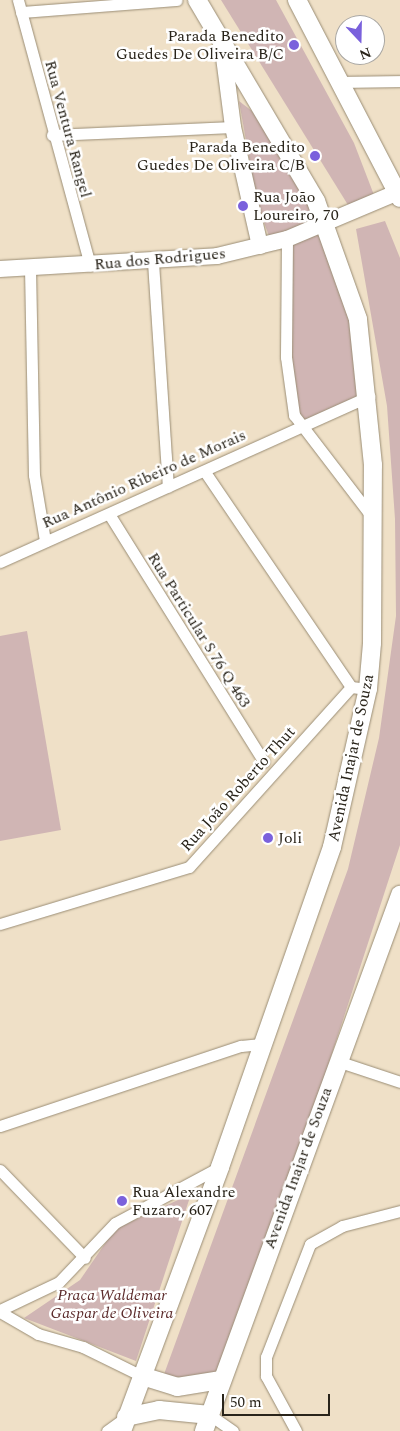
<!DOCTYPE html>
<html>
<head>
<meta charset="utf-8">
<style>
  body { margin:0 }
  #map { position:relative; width:400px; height:1431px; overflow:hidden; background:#efe0c7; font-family:Spectral,serif }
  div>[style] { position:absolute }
  .green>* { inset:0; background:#d0b5b4 }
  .roads { filter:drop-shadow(0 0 1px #9a8d75) drop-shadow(0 0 1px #9a8d75) }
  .street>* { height:11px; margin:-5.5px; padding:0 5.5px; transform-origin:5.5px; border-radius:5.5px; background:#fff }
  .secondary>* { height:16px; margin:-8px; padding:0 8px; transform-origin:8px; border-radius:8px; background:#fff }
  .primary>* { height:18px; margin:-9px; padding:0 9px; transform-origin:9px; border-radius:9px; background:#fff }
  .dots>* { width:14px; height:14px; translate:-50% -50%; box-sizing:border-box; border:2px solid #fff; border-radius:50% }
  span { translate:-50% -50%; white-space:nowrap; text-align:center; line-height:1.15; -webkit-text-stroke:5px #fff; paint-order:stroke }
  .poi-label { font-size:16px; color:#29241a }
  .right { translate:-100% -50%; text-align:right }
  .left { translate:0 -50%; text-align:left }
  .street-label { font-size:16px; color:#29241a }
  .park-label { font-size:16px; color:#5c2b2b; font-style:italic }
  .north { position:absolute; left:335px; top:15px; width:50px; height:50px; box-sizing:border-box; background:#fff; border:1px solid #a9a7a3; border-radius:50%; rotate:159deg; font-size:14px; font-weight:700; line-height:20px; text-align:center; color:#29241a }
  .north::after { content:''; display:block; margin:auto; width:18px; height:22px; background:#7a61dc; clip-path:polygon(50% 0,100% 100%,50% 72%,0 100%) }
  .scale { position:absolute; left:222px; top:1394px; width:108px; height:22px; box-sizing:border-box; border:2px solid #29241a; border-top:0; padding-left:6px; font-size:15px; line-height:18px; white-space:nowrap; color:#29241a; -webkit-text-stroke:4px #fff; paint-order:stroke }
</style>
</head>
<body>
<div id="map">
  <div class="green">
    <i style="clip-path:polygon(221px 0,276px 0,354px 143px,374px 195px,348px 205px)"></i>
    <i style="clip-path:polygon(239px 101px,252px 111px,312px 205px,310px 219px,296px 231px,270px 239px,257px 203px)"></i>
    <i style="clip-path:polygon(385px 221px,400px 258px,400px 845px,278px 1219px,220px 1376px,197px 1381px,163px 1377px,348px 869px,379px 738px,396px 616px,395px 519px,387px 406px,356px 229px)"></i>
    <i style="clip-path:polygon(329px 230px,369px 396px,302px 425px,293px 403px,287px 239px)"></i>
    <i style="clip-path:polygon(27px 631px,61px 830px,0 841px,0 636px)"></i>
    <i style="clip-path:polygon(191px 1194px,136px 1361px,24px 1318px,80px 1280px,115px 1229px)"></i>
  </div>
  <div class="roads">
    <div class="street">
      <i style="left:18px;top:0;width:275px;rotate:74.8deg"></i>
      <i style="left:21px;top:12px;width:156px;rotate:-4.4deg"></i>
      <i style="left:343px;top:82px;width:57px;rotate:-1deg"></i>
      <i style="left:52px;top:135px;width:181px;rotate:-2.5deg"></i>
      <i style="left:287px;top:239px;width:118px;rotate:90.5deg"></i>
      <i style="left:286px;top:357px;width:59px;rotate:82.1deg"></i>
      <i style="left:294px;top:415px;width:128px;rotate:52.6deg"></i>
      <i style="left:153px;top:262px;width:225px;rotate:86.2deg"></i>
      <i style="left:30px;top:268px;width:207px;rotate:88.9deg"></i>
      <i style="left:34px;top:475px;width:67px;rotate:80.5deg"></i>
      <i style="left:205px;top:472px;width:260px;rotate:55.8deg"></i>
      <i style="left:109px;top:514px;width:292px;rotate:58deg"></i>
      <i style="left:0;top:562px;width:405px;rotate:-24.2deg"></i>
      <i style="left:0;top:924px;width:197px;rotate:-16.8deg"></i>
      <i style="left:189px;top:867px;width:242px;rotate:-48deg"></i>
      <i style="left:351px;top:687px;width:17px;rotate:7deg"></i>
      <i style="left:337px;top:1061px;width:66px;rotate:18.4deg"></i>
      <i style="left:0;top:1126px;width:254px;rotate:-18.4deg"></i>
      <i style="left:241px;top:1046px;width:20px;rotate:-6deg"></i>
      <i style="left:0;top:1170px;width:122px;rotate:46deg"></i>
      <i style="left:0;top:1310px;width:65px;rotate:-25.4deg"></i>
      <i style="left:59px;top:1282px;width:81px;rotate:-46.5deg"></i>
      <i style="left:115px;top:1223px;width:119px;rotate:-28.1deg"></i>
      <i style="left:0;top:1312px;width:44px;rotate:30.1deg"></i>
      <i style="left:38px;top:1334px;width:47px;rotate:16.1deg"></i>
      <i style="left:83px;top:1347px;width:66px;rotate:26.2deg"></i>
      <i style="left:210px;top:1415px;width:28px;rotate:35deg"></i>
      <i style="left:107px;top:1431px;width:24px;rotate:-36deg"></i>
      <i style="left:296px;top:1431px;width:63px;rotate:-118.6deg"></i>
      <i style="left:266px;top:1376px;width:19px;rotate:-90deg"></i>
      <i style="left:266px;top:1357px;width:121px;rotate:-68.7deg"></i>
      <i style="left:310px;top:1244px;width:37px;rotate:-29deg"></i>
      <i style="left:342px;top:1226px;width:60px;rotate:-14.5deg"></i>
    </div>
    <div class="secondary">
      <i style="left:222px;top:42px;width:86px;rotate:82.6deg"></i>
      <i style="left:233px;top:127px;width:122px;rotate:77.2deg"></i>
      <i style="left:0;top:269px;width:217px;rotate:-3.4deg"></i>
      <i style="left:217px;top:256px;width:72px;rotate:-13.7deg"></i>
      <i style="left:287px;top:239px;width:121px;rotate:-22.9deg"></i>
    </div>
    <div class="primary">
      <i style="left:297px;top:0;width:223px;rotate:62.5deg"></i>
      <i style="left:142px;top:1376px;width:37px;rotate:17deg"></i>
      <i style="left:177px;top:1387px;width:45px;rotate:-9deg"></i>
      <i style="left:126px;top:1417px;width:34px;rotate:-12deg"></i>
      <i style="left:159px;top:1410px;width:51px;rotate:5.6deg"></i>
      <i style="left:122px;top:1431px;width:282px;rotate:-69.6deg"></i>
      <i style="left:220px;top:1167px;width:339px;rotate:-70.7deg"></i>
      <i style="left:332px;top:847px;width:162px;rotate:-77.2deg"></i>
      <i style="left:368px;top:689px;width:46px;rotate:-85deg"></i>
      <i style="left:372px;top:643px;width:178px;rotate:-89.7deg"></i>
      <i style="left:373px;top:465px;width:147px;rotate:-95.9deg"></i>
      <i style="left:358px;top:319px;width:125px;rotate:-109.6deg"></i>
      <i style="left:316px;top:201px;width:234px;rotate:-120.6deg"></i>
      <i style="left:204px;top:1431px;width:571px;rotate:-69.91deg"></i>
    </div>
  </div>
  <div class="dots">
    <i style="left:294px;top:45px;background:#7a61dc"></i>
    <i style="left:315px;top:156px;background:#7a61dc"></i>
    <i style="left:243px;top:206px;background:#7a61dc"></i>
    <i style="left:268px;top:838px;background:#7a61dc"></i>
    <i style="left:122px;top:1201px;background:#7a61dc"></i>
  </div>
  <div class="poi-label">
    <span class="right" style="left:284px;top:45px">Parada Benedito<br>Guedes De Oliveira B/C</span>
    <span class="right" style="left:305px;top:156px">Parada Benedito<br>Guedes De Oliveira C/B</span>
    <span class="left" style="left:253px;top:206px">Rua João<br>Loureiro, 70</span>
    <span class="left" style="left:278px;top:838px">Joli</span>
    <span class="left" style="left:132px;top:1201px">Rua Alexandre<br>Fuzaro, 607</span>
  </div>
  <div class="street-label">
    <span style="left:68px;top:129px;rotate:75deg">Rua Ventura Rangel</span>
    <span style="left:160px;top:259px;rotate:-5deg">Rua dos Rodrigues</span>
    <span style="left:144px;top:479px;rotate:-24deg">Rua Antônio Ribeiro de Morais</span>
    <span style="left:199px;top:630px;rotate:58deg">Rua Particular S 76 Q 463</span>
    <span style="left:351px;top:758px;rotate:-78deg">Avenida Inajar de Souza</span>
    <span style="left:238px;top:789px;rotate:-48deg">Rua João Roberto Thut</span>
    <span style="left:298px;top:1168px;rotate:-70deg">Avenida Inajar de Souza</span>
  </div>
  <div class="park-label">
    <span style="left:112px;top:1304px">Praça Waldemar<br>Gaspar de Oliveira</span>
  </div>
  <div class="north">N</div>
  <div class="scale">50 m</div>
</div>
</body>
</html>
